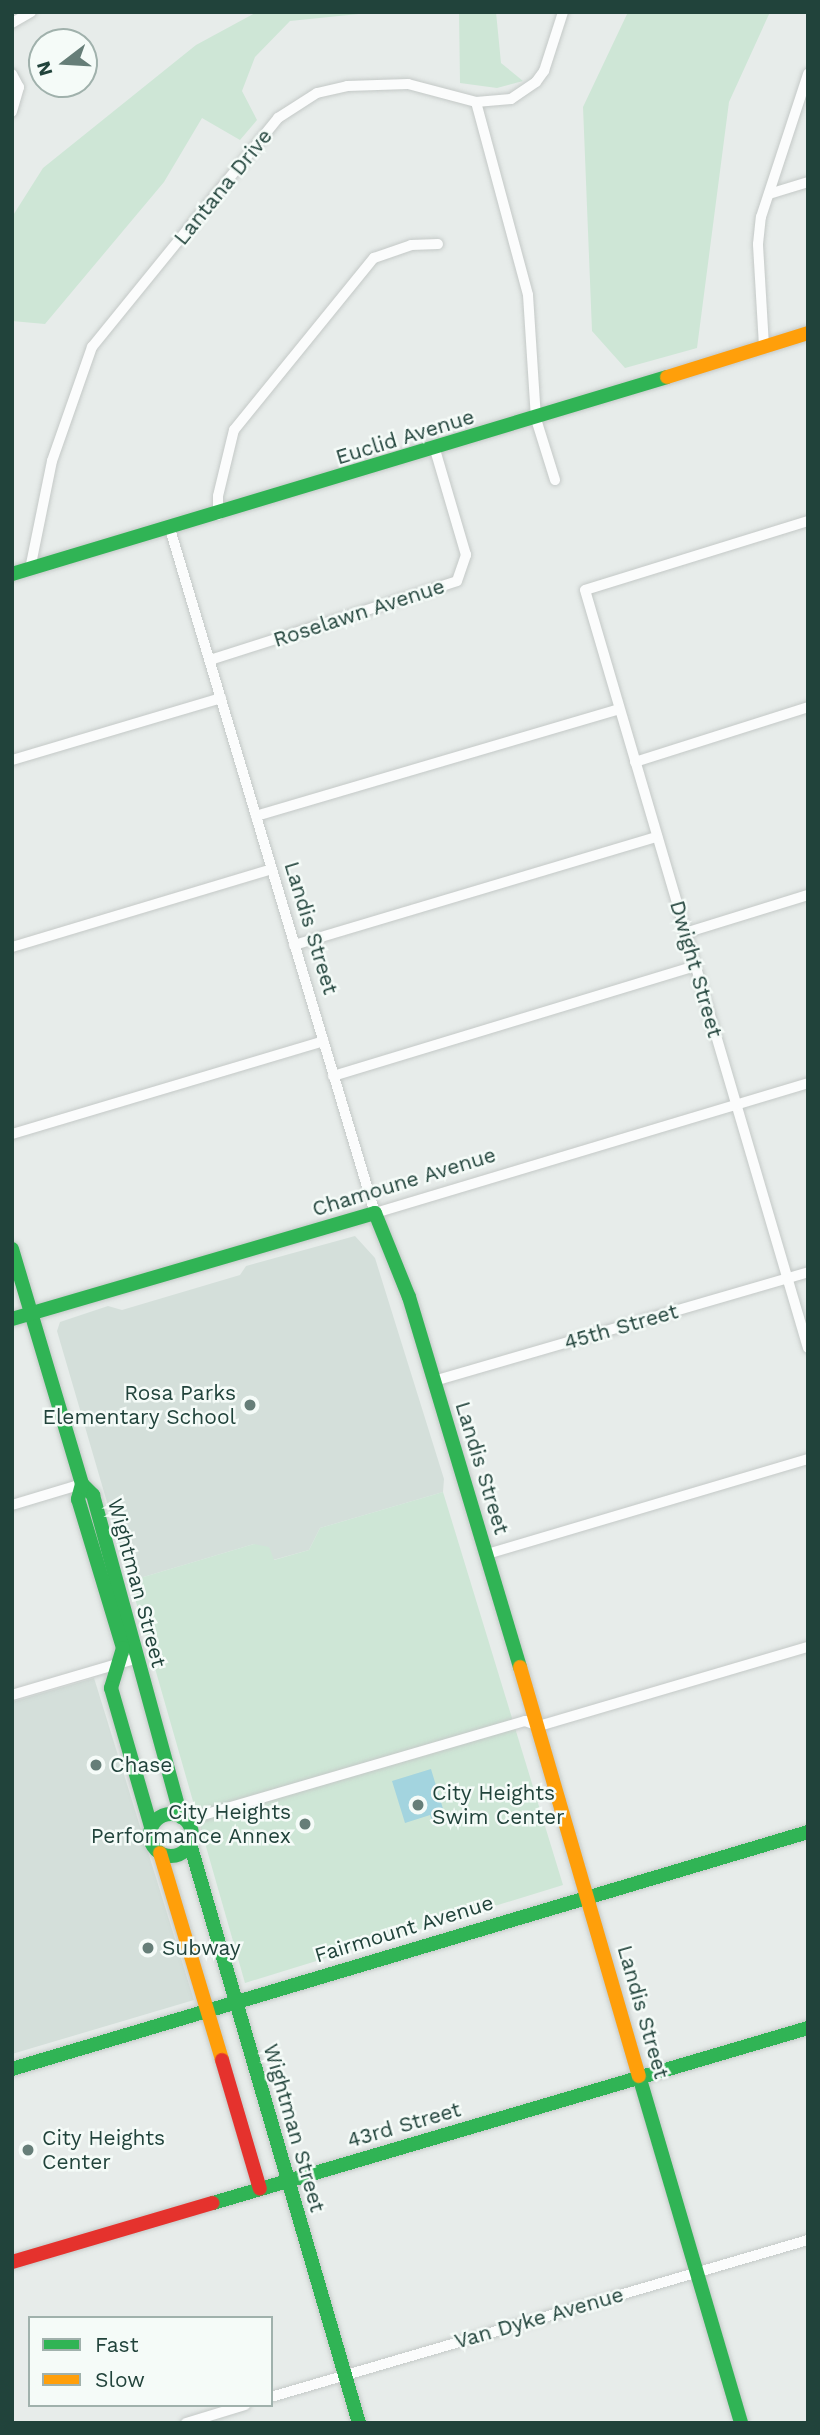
<!DOCTYPE html>
<html>
<head>
<meta charset="utf-8">
<style>
  body { margin:0 }
  #map { position:relative; width:820px; height:2435px; overflow:hidden; background:#e7ecea; font-family:"Work Sans",sans-serif }
  div>[style] { position:absolute }
  .built>* { inset:0; background:#d4dfda }
  .green>* { inset:0; background:#cee6d6 }
  .water>* { inset:0; background:#a3d4df }
  .roads { filter:drop-shadow(0 0 2px #c4c9c7) drop-shadow(0 0 2px #c4c9c7) }
  .street>* { height:10px; margin:-5px; padding:0 5px; transform-origin:5px; border-radius:5px; background:#fbfcfc }
  .fast>* { height:14px; margin:-7px; padding:0 7px; transform-origin:7px; border-radius:7px; background:#30b455 }
  .fast>.ring { margin:-7px; padding:0; box-sizing:content-box; background:none; border:14px solid #30b455; border-radius:50% }
  .slow>* { height:14px; margin:-7px; padding:0 7px; transform-origin:7px; border-radius:7px; background:#ff9f0a }
  .jam>* { height:14px; margin:-7px; padding:0 7px; transform-origin:7px; border-radius:7px; background:#e5322d }
  .dots>* { width:19px; height:19px; translate:-50% -50%; box-sizing:border-box; border:4px solid #f5fbf8; border-radius:50% }
  span { translate:-50% -50%; white-space:nowrap; text-align:center; line-height:1.15; -webkit-text-stroke:5px #f5fbf8; paint-order:stroke }
  .street-label { font-size:21px; color:#21433b }
  .poi-label { font-size:21px; color:#21433b }
  .right { translate:-100% -50%; text-align:right }
  .left { translate:0 -50%; text-align:left }
  .frame { position:absolute; inset:0; border:14px solid #21433b; pointer-events:none }
  .legend { position:absolute; left:28px; top:2316px; width:245px; height:91px; box-sizing:border-box; background:#f5fbf8; border:2px solid #a0b1ac; margin:0; padding:9px 12px; list-style:none; font-size:21px; color:#21433b }
  .legend li { display:flex; align-items:center; gap:14px; height:35px }
  .legend b { width:35px; border:2px solid #a0b1ac }
  .north { position:absolute; left:28px; top:28px; width:70px; height:70px; box-sizing:border-box; background:#f5fbf8; border:2px solid #a0b1ac; border-radius:50%; rotate:253deg; font-size:19px; font-weight:700; line-height:28px; text-align:center; color:#21433b }
  .north::after { content:''; display:block; margin:auto; width:24px; height:32px; background:#667e78; clip-path:polygon(50% 0,100% 100%,50% 72%,0 100%) }
</style>
</head>
<body>
<div id="map">
  <div class="built">
    <i style="clip-path:polygon(355px 1236px,375px 1258px,444px 1479px,443px 1492px,320px 1528px,309px 1550px,273px 1560px,254px 1544px,130px 1581px,57px 1331px,60px 1322px,108px 1306px,122px 1310px,240px 1275px,246px 1266px)"></i>
    <i style="clip-path:polygon(94px 1678px,194px 2000px,12px 2054px,12px 1702px)"></i>
  </div>
  <div class="green">
    <i style="clip-path:polygon(257px 12px,378px 12px,290px 21px,255px 57px,242px 91px,257px 120px,240px 140px,202px 118px,164px 182px,45px 324px,12px 321px,12px 217px,43px 168px,196px 45px)"></i>
    <i style="clip-path:polygon(459px 12px,496px 12px,501px 63px,523px 81px,497px 88px,460px 83px)"></i>
    <i style="clip-path:polygon(628px 12px,770px 12px,729px 102px,697px 348px,625px 368px,592px 331px,583px 107px)"></i>
    <i style="clip-path:polygon(443px 1492px,563px 1885px,245px 1983px,130px 1581px,254px 1544px,269px 1547px,274px 1560px,309px 1550px,320px 1528px)"></i>
  </div>
  <div class="water">
    <i style="clip-path:polygon(431px 1769px,447px 1822px,434px 1826px,430px 1815px,405px 1823px,392px 1781px)"></i>
  </div>
  <div class="roads">
    <div class="street">
      <i style="left:12px;top:23px;width:22px;rotate:-30deg"></i>
      <i style="left:12px;top:74px;width:15px;rotate:62deg"></i>
      <i style="left:19px;top:87px;width:26px;rotate:106deg"></i>
      <i style="left:476px;top:102px;width:200px;rotate:74.9deg"></i>
      <i style="left:528px;top:295px;width:124px;rotate:86.3deg"></i>
      <i style="left:536px;top:419px;width:64px;rotate:72.7deg"></i>
      <i style="left:769px;top:194px;width:41px;rotate:-17.1deg"></i>
      <i style="left:764px;top:346px;width:102px;rotate:-93.4deg"></i>
      <i style="left:758px;top:244px;width:27px;rotate:-84deg"></i>
      <i style="left:761px;top:217px;width:151px;rotate:-71.8deg"></i>
      <i style="left:218px;top:515px;width:19px;rotate:-90deg"></i>
      <i style="left:218px;top:496px;width:68px;rotate:-76.4deg"></i>
      <i style="left:234px;top:430px;width:222px;rotate:-50.9deg"></i>
      <i style="left:374px;top:258px;width:39px;rotate:-19deg"></i>
      <i style="left:411px;top:245px;width:27px;rotate:-2deg"></i>
      <i style="left:808px;top:521px;width:233px;rotate:162.8deg"></i>
      <i style="left:585px;top:590px;width:790px;rotate:73.61deg"></i>
      <i style="left:170px;top:529px;width:714px;rotate:73.32deg"></i>
      <i style="left:375px;top:1213px;width:452px;rotate:-16.7deg"></i>
      <i style="left:30px;top:569px;width:110px;rotate:-78.5deg"></i>
      <i style="left:52px;top:461px;width:121px;rotate:-70.7deg"></i>
      <i style="left:92px;top:347px;width:295px;rotate:-50.9deg"></i>
      <i style="left:278px;top:118px;width:46px;rotate:-32.7deg"></i>
      <i style="left:317px;top:93px;width:31px;rotate:-13deg"></i>
      <i style="left:347px;top:86px;width:61px;rotate:-1.9deg"></i>
      <i style="left:408px;top:84px;width:70px;rotate:14.8deg"></i>
      <i style="left:476px;top:102px;width:35px;rotate:-5deg"></i>
      <i style="left:511px;top:99px;width:30px;rotate:-34deg"></i>
      <i style="left:536px;top:82px;width:14px;rotate:-54deg"></i>
      <i style="left:544px;top:71px;width:62px;rotate:-72.1deg"></i>
      <i style="left:210px;top:660px;width:259px;rotate:-17.7deg"></i>
      <i style="left:457px;top:581px;width:28px;rotate:-71deg"></i>
      <i style="left:466px;top:555px;width:109px;rotate:-106.4deg"></i>
      <i style="left:12px;top:760px;width:218px;rotate:-16.5deg"></i>
      <i style="left:635px;top:762px;width:182px;rotate:-17.6deg"></i>
      <i style="left:256px;top:816px;width:378px;rotate:-16.4deg"></i>
      <i style="left:685px;top:933px;width:129px;rotate:-17.2deg"></i>
      <i style="left:294px;top:945px;width:379px;rotate:-16.6deg"></i>
      <i style="left:12px;top:947px;width:271px;rotate:-16.7deg"></i>
      <i style="left:333px;top:1076px;width:378px;rotate:-16.9deg"></i>
      <i style="left:12px;top:1134px;width:325px;rotate:-16.6deg"></i>
      <i style="left:434px;top:1381px;width:390px;rotate:-16.2deg"></i>
      <i style="left:12px;top:1505px;width:73px;rotate:-16.7deg"></i>
      <i style="left:487px;top:1554px;width:335px;rotate:-16.5deg"></i>
      <i style="left:12px;top:1695px;width:131px;rotate:-16.4deg"></i>
      <i style="left:186px;top:1820px;width:353px;rotate:-16.3deg"></i>
      <i style="left:525px;top:1721px;width:15px;rotate:20deg"></i>
      <i style="left:539px;top:1726px;width:280px;rotate:-16.4deg"></i>
      <i style="left:271px;top:2397px;width:559px;rotate:-16.3deg"></i>
      <i style="left:186px;top:2423px;width:62px;rotate:-17deg"></i>
    </div>
    <div class="fast">
      <i style="left:12px;top:574px;width:684px;rotate:-16.74deg"></i>
      <i style="left:12px;top:1249px;width:245px;rotate:73.4deg"></i>
      <i style="left:82px;top:1484px;width:16px;rotate:45deg"></i>
      <i style="left:93px;top:1495px;width:334px;rotate:74.7deg"></i>
      <i style="left:12px;top:1319px;width:378px;rotate:-16.3deg"></i>
      <i style="left:375px;top:1213px;width:91px;rotate:68deg"></i>
      <i style="left:409px;top:1297px;width:386px;rotate:73.3deg"></i>
      <i style="left:82px;top:1484px;width:16px;rotate:105deg"></i>
      <i style="left:78px;top:1499px;width:156px;rotate:73.2deg"></i>
      <i style="left:123px;top:1648px;width:42px;rotate:106.7deg"></i>
      <i style="left:111px;top:1688px;width:145px;rotate:73.9deg"></i>
      <i class="ring" style="left:150px;top:1814px;width:28px;height:28px"></i>
      <i style="left:190px;top:1844px;width:603px;rotate:73.73deg"></i>
      <i style="left:12px;top:2069px;width:831px;rotate:-16.58deg"></i>
      <i style="left:639px;top:2076px;width:362px;rotate:73.6deg"></i>
      <i style="left:213px;top:2203px;width:620px;rotate:-16.39deg"></i>
    </div>
    <div class="slow">
      <i style="left:667px;top:377px;width:148px;rotate:-17.3deg"></i>
      <i style="left:520px;top:1667px;width:426px;rotate:73.8deg"></i>
      <i style="left:160px;top:1853px;width:216px;rotate:73.3deg"></i>
    </div>
    <div class="jam">
      <i style="left:222px;top:2060px;width:134px;rotate:73.6deg"></i>
      <i style="left:12px;top:2262px;width:209px;rotate:-16.4deg"></i>
    </div>
  </div>
  <div class="dots">
    <i style="left:250px;top:1405px;background:#667e78"></i>
    <i style="left:96px;top:1765px;background:#667e78"></i>
    <i style="left:418px;top:1805px;background:#667e78"></i>
    <i style="left:305px;top:1824px;background:#667e78"></i>
    <i style="left:148px;top:1948px;background:#667e78"></i>
    <i style="left:28px;top:2150px;background:#667e78"></i>
  </div>
  <div class="street-label">
    <span style="left:223px;top:187px;rotate:-51deg">Lantana Drive</span>
    <span style="left:405px;top:437px;rotate:-17deg">Euclid Avenue</span>
    <span style="left:359px;top:613px;rotate:-18deg">Roselawn Avenue</span>
    <span style="left:311px;top:928px;rotate:73deg">Landis Street</span>
    <span style="left:696px;top:969px;rotate:74deg">Dwight Street</span>
    <span style="left:404px;top:1182px;rotate:-17deg">Chamoune Avenue</span>
    <span style="left:621px;top:1327px;rotate:-16deg">45th Street</span>
    <span style="left:482px;top:1468px;rotate:73deg">Landis Street</span>
    <span style="left:137px;top:1583px;rotate:75deg">Wightman Street</span>
    <span style="left:404px;top:1929px;rotate:-17deg">Fairmount Avenue</span>
    <span style="left:643px;top:2012px;rotate:74deg">Landis Street</span>
    <span style="left:404px;top:2125px;rotate:-16deg">43rd Street</span>
    <span style="left:294px;top:2128px;rotate:74deg">Wightman Street</span>
    <span style="left:539px;top:2318px;rotate:-16deg">Van Dyke Avenue</span>
  </div>
  <div class="poi-label">
    <span class="right" style="left:236px;top:1405px">Rosa Parks<br>Elementary School</span>
    <span class="left" style="left:110px;top:1765px">Chase</span>
    <span class="left" style="left:432px;top:1805px">City Heights<br>Swim Center</span>
    <span class="right" style="left:291px;top:1824px">City Heights<br>Performance Annex</span>
    <span class="left" style="left:162px;top:1948px">Subway</span>
    <span class="left" style="left:42px;top:2150px">City Heights<br>Center</span>
  </div>
  <div class="frame"></div>
  <ul class="legend">
  <li><b style="height:9px;background:#30b455"></b>Fast</li>
  <li><b style="height:9px;background:#ff9f0a"></b>Slow</li>
  </ul>
  <div class="north">N</div>
</div>
</body>
</html>
